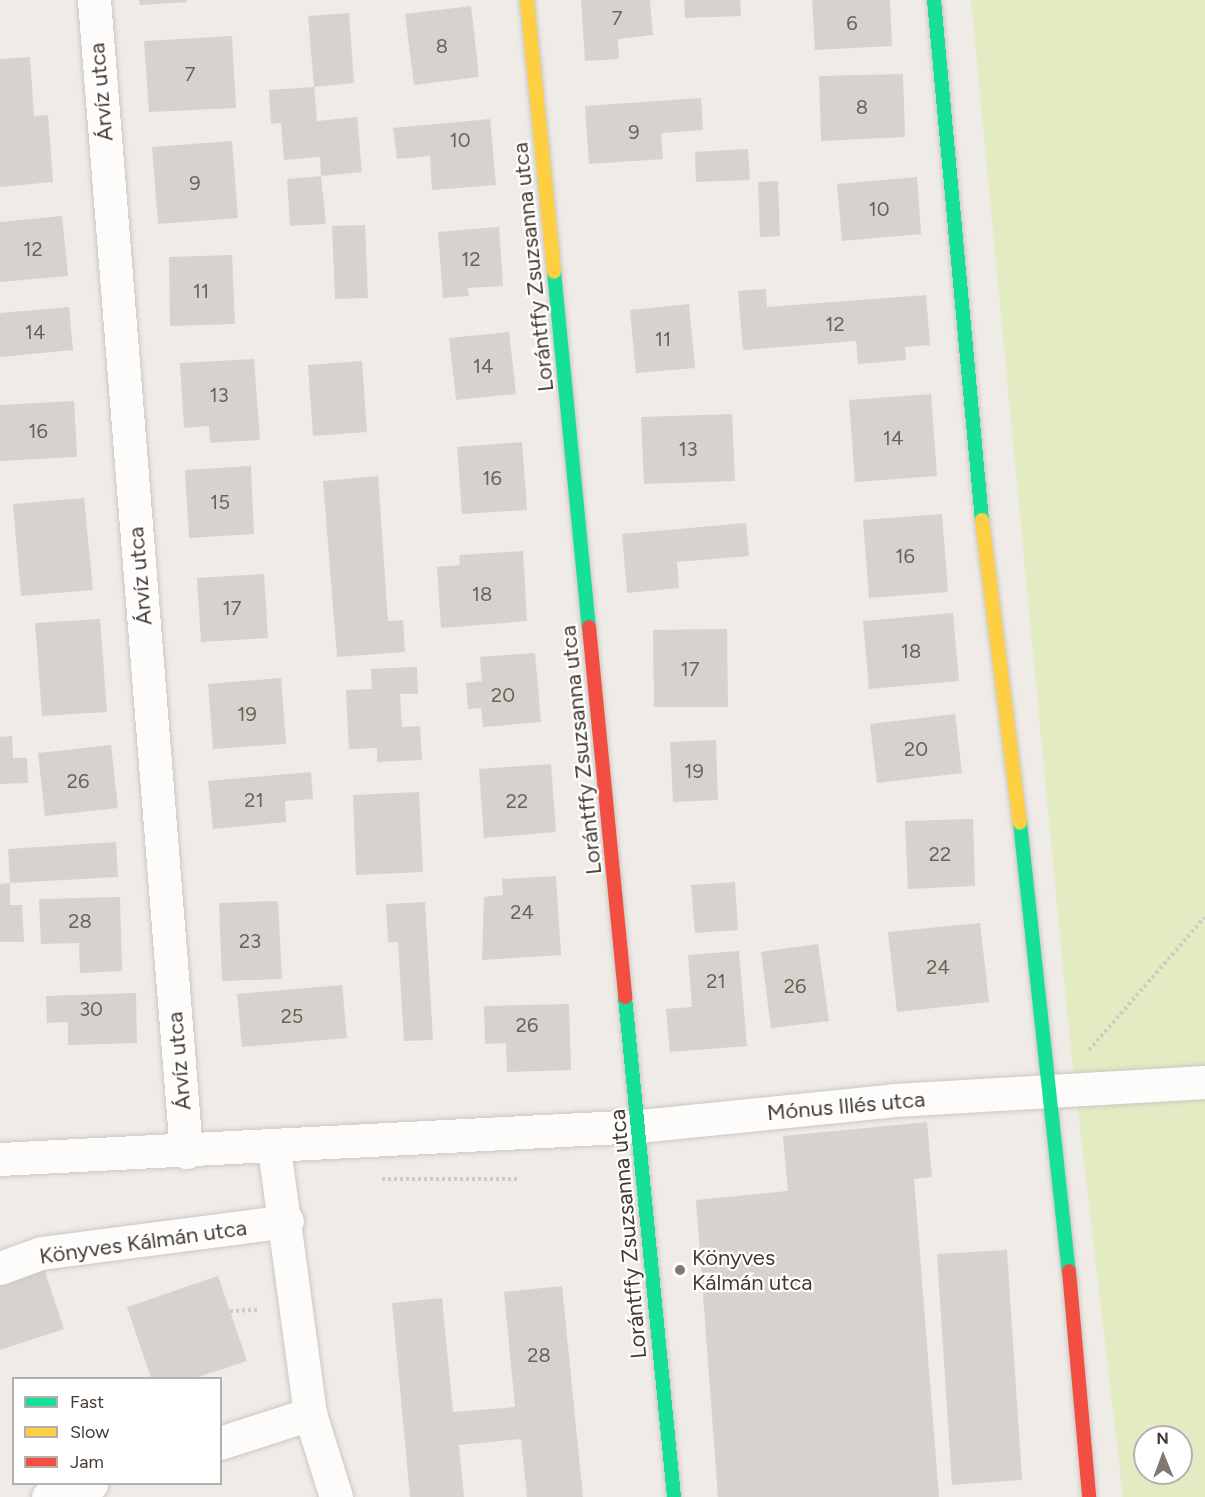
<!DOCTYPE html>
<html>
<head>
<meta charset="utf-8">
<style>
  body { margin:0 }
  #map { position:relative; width:1205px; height:1497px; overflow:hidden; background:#efebe6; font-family:Figtree,sans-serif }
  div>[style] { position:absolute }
  .green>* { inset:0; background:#e3ebc3 }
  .building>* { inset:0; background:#d7d2cd }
  .path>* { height:4px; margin-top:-2px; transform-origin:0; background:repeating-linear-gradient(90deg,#cecac6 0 3px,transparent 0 6px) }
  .roads { filter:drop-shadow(0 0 2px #cbc7c2) drop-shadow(0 0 2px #cbc7c2) }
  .street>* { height:33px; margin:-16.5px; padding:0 16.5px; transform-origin:16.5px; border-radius:16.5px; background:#fdfcfb }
  .fast>* { height:14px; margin:-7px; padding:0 7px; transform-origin:7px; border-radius:7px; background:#16e098 }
  .slow>* { height:14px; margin:-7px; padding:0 7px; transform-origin:7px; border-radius:7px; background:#ffcf43 }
  .jam>* { height:14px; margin:-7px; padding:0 7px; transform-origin:7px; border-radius:7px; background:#f24e42 }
  .dots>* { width:16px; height:16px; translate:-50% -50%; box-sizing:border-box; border:3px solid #fff; border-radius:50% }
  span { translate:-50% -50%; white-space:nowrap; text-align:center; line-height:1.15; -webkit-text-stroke:4.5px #fff; paint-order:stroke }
  .number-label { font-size:20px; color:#6b625a }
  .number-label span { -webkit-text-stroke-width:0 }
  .street-label { font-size:22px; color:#453a32 }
  .poi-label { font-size:22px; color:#453a32 }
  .left { translate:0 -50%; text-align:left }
  .legend { position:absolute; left:12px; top:1377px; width:210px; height:108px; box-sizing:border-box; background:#fff; border:2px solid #b5b0ad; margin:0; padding:8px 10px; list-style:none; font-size:18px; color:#453a32 }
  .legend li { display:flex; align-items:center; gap:12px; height:30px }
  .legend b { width:30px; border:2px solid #b5b0ad }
  .north { position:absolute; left:1133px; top:1425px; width:60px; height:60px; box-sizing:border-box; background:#fff; border:2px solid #b5b0ad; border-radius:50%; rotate:359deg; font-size:16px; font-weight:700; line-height:24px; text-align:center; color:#453a32 }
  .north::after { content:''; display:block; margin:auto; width:21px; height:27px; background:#807871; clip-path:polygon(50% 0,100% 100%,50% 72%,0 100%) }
</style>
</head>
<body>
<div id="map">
  <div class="green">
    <i style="clip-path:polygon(evenodd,971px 0,1205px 0,1205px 1497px,1123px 1497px,1070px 1042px,971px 0,1145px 1437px,1181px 1437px,1181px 1473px,1145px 1473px,1145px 1437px)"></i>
  </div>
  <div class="building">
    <i style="clip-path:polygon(139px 0,187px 0,187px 2px,140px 5px)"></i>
    <i style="clip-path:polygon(581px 0,650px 0,653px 35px,618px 39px,619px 59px,585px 61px)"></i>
    <i style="clip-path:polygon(684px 0,740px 0,741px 16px,685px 18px)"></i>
    <i style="clip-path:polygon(812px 0,890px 0,892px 46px,815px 50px)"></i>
    <i style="clip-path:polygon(471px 6px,479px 77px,414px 85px,405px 14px)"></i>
    <i style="clip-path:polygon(349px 13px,354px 83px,314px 87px,308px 16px)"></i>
    <i style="clip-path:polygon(232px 36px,236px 108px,149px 112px,144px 41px)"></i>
    <i style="clip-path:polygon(30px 57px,34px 116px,48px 115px,53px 182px,0 187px,0 59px)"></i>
    <i style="clip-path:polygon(903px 74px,905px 137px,821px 141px,819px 76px)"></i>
    <i style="clip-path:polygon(314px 87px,317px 121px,357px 117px,362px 172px,321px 176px,320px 157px,284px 160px,281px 123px,271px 124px,269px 90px)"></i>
    <i style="clip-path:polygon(701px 98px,703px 130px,661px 133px,663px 159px,589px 164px,585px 106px)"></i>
    <i style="clip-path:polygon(490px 119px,496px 185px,432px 190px,430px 156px,397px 159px,393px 128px)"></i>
    <i style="clip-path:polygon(232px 141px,238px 218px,158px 224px,152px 147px)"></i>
    <i style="clip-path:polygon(748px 149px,750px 180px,696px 182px,695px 152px)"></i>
    <i style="clip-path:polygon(321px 176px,326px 224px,290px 226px,287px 179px)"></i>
    <i style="clip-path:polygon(917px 177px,921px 234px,842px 241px,837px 184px)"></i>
    <i style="clip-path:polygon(778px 181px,780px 236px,760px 237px,758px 182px)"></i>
    <i style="clip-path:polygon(62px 216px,68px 276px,0 282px,0 222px)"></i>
    <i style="clip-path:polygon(365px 225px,368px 298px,335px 299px,332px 226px)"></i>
    <i style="clip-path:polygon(499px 227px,503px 286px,468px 288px,469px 296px,443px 298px,438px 232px)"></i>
    <i style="clip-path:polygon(232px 255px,235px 324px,170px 326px,169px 257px)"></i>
    <i style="clip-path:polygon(766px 289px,767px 307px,926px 295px,930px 345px,905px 347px,906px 360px,858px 364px,856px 341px,743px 350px,738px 291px)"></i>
    <i style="clip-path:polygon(689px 304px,695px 368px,636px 373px,630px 310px)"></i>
    <i style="clip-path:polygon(69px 307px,73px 350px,0 357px,0 313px)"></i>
    <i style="clip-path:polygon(509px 332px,516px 394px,456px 400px,449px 338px)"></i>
    <i style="clip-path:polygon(254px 359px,260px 440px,210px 443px,209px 426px,184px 428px,180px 363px)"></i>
    <i style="clip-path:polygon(362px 361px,367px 432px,313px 436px,308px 365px)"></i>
    <i style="clip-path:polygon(931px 394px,937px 476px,855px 482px,849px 400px)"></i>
    <i style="clip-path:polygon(74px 401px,77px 457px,0 461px,0 405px)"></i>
    <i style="clip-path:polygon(732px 414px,735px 481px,644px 484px,641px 417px)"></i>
    <i style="clip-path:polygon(522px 442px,527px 510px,462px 514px,457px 447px)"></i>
    <i style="clip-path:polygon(251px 466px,254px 534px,189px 538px,185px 470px)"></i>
    <i style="clip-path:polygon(378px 476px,388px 621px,403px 620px,405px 652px,337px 657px,323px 481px)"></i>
    <i style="clip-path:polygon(84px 498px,93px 590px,21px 596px,13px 504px)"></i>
    <i style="clip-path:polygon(942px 514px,948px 592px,869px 598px,863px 520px)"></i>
    <i style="clip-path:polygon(746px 523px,749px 556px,677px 562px,679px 588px,627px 593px,622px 534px)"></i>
    <i style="clip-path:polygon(523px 551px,527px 621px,441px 628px,437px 567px,460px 565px,459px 555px)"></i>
    <i style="clip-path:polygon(264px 574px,268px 638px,201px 642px,197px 578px)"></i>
    <i style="clip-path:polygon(953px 613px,959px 681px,869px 689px,863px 621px)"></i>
    <i style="clip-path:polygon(100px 619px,107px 712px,42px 716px,35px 623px)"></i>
    <i style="clip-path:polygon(727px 629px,728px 707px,654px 707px,653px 630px)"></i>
    <i style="clip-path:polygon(535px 653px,541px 722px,483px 727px,481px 708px,468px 709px,466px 683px,482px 681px,480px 657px)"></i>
    <i style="clip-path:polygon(417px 667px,418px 694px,400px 694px,402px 727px,420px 726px,422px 760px,377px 762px,377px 748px,349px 749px,346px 690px,372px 689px,371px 669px)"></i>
    <i style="clip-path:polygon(281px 678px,286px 744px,213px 749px,208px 684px)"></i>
    <i style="clip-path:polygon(955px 714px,962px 773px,877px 783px,870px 724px)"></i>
    <i style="clip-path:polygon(12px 736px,13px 758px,27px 758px,28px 783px,0 784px,0 737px)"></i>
    <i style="clip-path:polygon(716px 740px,718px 800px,673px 802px,670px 742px)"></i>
    <i style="clip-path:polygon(111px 745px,118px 808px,45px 816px,38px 753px)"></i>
    <i style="clip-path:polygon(551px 764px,556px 832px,484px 838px,479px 769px)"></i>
    <i style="clip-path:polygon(311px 772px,313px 799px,285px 801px,286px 822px,213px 829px,208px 781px)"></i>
    <i style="clip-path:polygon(419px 792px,423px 872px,356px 875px,353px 795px)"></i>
    <i style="clip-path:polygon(973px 819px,975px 886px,908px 889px,905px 821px)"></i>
    <i style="clip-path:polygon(116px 842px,118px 877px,10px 883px,8px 849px)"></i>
    <i style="clip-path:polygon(556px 876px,561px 955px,482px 960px,484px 897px,503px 895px,502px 879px)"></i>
    <i style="clip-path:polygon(735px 882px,738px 930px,695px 933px,691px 885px)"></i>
    <i style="clip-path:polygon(10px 883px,10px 905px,22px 905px,24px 942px,0 942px,0 884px)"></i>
    <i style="clip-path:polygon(120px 897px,122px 971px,80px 973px,79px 943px,41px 944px,39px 899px)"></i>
    <i style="clip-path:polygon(278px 901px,282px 979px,222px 981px,219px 903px)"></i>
    <i style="clip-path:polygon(425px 902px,433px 1040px,404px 1041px,398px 942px,388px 942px,386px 904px)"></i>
    <i style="clip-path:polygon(980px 923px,989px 1002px,897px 1012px,888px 932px)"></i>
    <i style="clip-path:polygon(818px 944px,829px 1021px,771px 1028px,761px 952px)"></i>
    <i style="clip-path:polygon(739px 951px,747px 1046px,670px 1052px,666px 1009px,692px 1007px,688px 955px)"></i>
    <i style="clip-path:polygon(342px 985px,347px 1038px,242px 1047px,237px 994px)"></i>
    <i style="clip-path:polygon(136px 993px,137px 1043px,68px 1045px,68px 1022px,47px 1023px,46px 996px)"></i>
    <i style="clip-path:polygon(569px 1004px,571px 1070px,507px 1072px,506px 1043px,485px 1044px,484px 1006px)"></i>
    <i style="clip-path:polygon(927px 1122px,932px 1177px,914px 1179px,939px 1497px,718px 1497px,696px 1200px,788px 1191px,783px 1136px)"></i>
    <i style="clip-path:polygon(1007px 1250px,1022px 1480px,952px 1485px,937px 1254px)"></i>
    <i style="clip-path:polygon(43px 1266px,64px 1329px,0 1350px,0 1280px)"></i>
    <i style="clip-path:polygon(218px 1276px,247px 1361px,195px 1378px,151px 1378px,127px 1307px)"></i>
    <i style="clip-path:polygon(562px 1286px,583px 1497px,527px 1497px,521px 1439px,459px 1445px,464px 1497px,410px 1497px,392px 1303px,442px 1298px,453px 1412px,515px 1407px,504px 1292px)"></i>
  </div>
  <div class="path">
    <i style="left:1089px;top:1050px;width:176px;rotate:-48.9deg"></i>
    <i style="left:382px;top:1179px;width:135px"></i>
    <i style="left:230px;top:1311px;width:29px;rotate:-2deg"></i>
  </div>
  <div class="roads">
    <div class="street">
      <i style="left:94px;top:0;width:1156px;rotate:85.43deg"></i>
      <i style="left:274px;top:1148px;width:268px;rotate:82.3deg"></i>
      <i style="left:310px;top:1414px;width:87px;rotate:72.6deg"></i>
      <i style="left:0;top:1159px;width:641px;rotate:-2.95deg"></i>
      <i style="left:640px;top:1126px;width:255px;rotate:-5.8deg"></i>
      <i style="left:894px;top:1100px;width:312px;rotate:-3.3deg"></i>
      <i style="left:0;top:1268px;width:44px;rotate:-20.1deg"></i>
      <i style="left:41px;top:1253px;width:248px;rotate:-7.4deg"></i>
      <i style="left:220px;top:1443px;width:95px;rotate:-17.9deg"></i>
      <i style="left:48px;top:1497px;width:45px;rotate:-16.8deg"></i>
    </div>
    <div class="fast">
      <i style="left:934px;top:0;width:522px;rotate:84.73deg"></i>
      <i style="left:554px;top:272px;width:357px;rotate:84.4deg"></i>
      <i style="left:1020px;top:823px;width:451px;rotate:83.8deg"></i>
      <i style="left:625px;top:997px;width:502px;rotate:84.4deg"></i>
    </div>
    <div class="slow">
      <i style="left:527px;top:0;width:273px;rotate:84.3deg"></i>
      <i style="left:982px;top:520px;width:305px;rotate:82.9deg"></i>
    </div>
    <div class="jam">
      <i style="left:589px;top:627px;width:372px;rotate:84.4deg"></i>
      <i style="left:1069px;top:1271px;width:227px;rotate:84.9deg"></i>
    </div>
  </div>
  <div class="dots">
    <i style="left:680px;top:1270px;background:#807871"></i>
  </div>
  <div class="number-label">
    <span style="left:617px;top:18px">7</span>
    <span style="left:852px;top:23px">6</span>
    <span style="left:442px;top:46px">8</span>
    <span style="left:190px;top:74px">7</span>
    <span style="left:862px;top:107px">8</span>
    <span style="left:634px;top:132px">9</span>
    <span style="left:460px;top:140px">10</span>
    <span style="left:195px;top:183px">9</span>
    <span style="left:879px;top:209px">10</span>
    <span style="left:33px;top:249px">12</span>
    <span style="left:471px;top:259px">12</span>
    <span style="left:201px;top:291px">11</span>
    <span style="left:835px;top:324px">12</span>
    <span style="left:35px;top:332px">14</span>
    <span style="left:663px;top:339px">11</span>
    <span style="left:483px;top:366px">14</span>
    <span style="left:219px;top:395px">13</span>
    <span style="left:38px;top:431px">16</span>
    <span style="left:893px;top:438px">14</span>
    <span style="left:688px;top:449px">13</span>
    <span style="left:492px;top:478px">16</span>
    <span style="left:220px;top:502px">15</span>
    <span style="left:905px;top:556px">16</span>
    <span style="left:482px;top:594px">18</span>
    <span style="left:232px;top:608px">17</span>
    <span style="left:911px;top:651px">18</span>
    <span style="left:690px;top:669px">17</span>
    <span style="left:503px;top:695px">20</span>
    <span style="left:247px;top:714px">19</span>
    <span style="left:916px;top:749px">20</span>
    <span style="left:694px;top:771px">19</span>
    <span style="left:78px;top:781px">26</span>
    <span style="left:254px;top:800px">21</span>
    <span style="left:517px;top:801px">22</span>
    <span style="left:940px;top:854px">22</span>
    <span style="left:522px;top:912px">24</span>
    <span style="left:80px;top:921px">28</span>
    <span style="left:250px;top:941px">23</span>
    <span style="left:938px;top:967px">24</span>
    <span style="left:716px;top:981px">21</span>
    <span style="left:795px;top:986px">26</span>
    <span style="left:91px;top:1009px">30</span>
    <span style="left:292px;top:1016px">25</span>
    <span style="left:527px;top:1025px">26</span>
    <span style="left:539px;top:1355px">28</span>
  </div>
  <div class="street-label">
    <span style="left:101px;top:92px;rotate:-95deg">Árvíz utca</span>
    <span style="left:533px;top:267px;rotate:-96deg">Lorántffy Zsuzsanna utca</span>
    <span style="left:140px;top:576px;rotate:-95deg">Árvíz utca</span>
    <span style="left:581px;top:750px;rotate:-96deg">Lorántffy Zsuzsanna utca</span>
    <span style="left:179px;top:1061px;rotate:-95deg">Árvíz utca</span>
    <span style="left:846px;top:1106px;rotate:-5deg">Mónus Illés utca</span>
    <span style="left:628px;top:1234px;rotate:-95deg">Lorántffy Zsuzsanna utca</span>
    <span style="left:143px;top:1242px;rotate:-8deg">Könyves Kálmán utca</span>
  </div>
  <div class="poi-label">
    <span class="left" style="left:692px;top:1270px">Könyves<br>Kálmán utca</span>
  </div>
  <ul class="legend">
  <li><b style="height:8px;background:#16e098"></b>Fast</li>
  <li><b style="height:8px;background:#ffcf43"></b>Slow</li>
  <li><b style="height:8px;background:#f24e42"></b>Jam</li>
  </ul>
  <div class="north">N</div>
</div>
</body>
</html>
